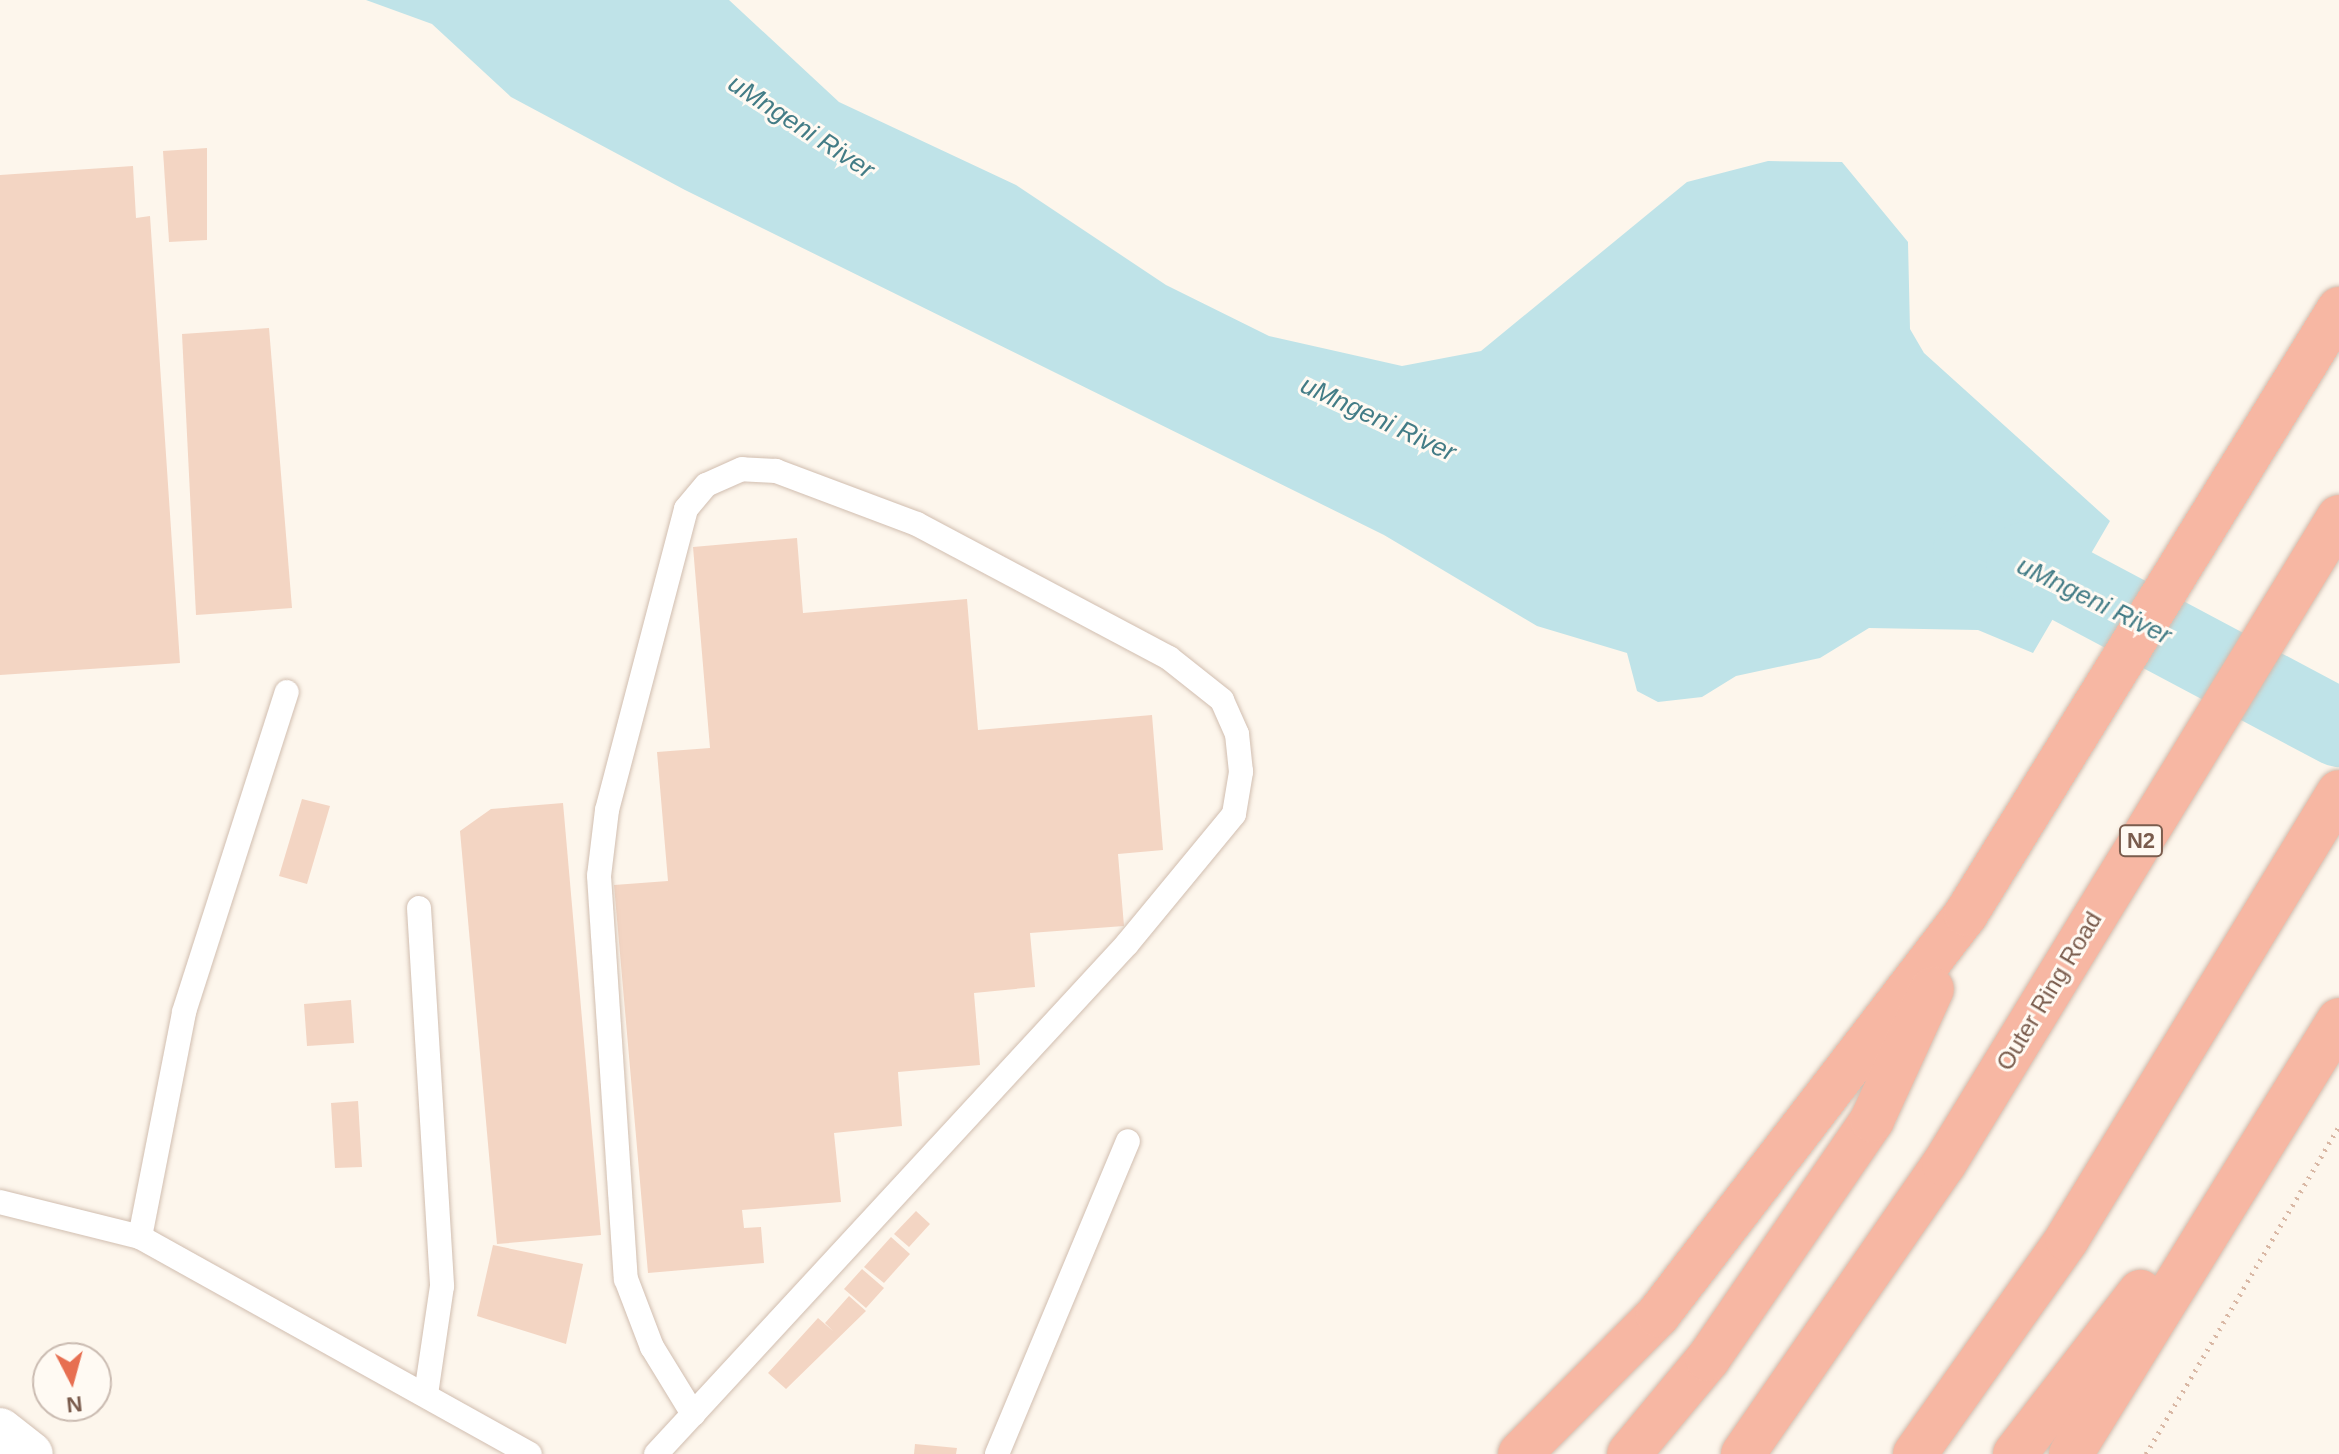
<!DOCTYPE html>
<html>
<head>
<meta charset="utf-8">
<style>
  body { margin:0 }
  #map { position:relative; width:2339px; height:1454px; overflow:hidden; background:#fdf6ec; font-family:Arial,sans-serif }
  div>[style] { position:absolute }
  .water>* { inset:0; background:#bfe3e8 }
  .river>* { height:78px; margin:-39px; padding:0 39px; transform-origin:39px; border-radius:39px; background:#bfe3e8 }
  .building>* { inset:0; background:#f3d5c3 }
  .path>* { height:5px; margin-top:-2.5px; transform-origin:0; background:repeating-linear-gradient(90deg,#d9b8a5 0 2px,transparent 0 8px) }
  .roads { filter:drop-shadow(0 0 2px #d1beb0) drop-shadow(0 0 2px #d1beb0) }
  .service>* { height:24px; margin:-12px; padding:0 12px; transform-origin:12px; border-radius:12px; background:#fff }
  .secondary>* { height:44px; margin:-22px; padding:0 22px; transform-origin:22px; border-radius:22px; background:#fff }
  .motorway>* { height:44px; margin:-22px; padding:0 22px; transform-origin:22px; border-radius:22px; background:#f7b7a3 }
  span { translate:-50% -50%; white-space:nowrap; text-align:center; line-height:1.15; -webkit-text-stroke:6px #fffaf3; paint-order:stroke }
  .shield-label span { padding:2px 6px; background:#fffaf3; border:2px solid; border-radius:6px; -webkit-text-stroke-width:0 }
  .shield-label { font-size:22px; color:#7a5c4d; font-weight:700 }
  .street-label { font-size:24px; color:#7a5c4d }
  .water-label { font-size:26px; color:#437c86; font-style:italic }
  .north { position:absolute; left:32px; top:1342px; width:80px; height:80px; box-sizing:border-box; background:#fffaf3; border:2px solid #cabbb1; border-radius:50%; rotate:174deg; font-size:22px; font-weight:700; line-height:32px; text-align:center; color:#7a5c4d }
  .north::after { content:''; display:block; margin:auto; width:28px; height:36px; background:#e76f51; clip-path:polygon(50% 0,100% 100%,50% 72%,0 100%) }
</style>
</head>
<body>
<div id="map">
  <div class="water">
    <i style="clip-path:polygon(366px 0,729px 0,839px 102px,1016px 185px,1166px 285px,1269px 336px,1402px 366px,1481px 351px,1687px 182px,1768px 161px,1842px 162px,1908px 242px,1910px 329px,1924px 353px,2110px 521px,2033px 653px,1978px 630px,1869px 628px,1820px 658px,1736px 676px,1702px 697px,1658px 702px,1637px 691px,1627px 653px,1537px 626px,1384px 535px,685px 190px,511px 97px,432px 24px)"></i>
  </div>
  <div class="river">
    <i style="left:1972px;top:551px;width:54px;rotate:10.7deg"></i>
    <i style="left:2025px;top:561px;width:356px;rotate:28deg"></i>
  </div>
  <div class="building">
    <i style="clip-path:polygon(207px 148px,207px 240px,169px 242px,163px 151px)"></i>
    <i style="clip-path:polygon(133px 166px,136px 218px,150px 216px,180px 663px,0 675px,0 175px)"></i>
    <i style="clip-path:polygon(269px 328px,292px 608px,196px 615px,182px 334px)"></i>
    <i style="clip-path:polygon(797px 538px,803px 613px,967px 599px,978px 730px,1152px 715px,1163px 850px,1118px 854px,1124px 926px,1030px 933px,1035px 987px,974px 993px,980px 1065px,898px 1072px,902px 1126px,834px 1133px,841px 1202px,742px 1210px,744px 1228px,761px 1227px,764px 1263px,648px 1273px,614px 885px,668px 881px,657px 752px,710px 748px,693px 547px)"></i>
    <i style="clip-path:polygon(302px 799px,330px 806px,307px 884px,279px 876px)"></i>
    <i style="clip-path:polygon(563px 803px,601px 1235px,497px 1244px,460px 831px,491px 809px)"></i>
    <i style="clip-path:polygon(351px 1000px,354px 1043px,307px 1046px,304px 1004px)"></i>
    <i style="clip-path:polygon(358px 1101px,362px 1167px,335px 1168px,331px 1103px)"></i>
    <i style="clip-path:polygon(916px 1211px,930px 1224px,909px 1247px,894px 1234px)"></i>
    <i style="clip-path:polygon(891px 1237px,910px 1254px,884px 1283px,864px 1267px)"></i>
    <i style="clip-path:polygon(493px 1245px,583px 1264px,566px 1344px,477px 1316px)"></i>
    <i style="clip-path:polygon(862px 1269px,884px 1288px,866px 1308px,844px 1289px)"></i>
    <i style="clip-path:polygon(849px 1296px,866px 1311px,786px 1389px,768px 1373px,818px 1318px,833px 1331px,825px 1323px)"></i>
    <i style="clip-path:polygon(915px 1444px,957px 1448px,956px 1454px,914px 1454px)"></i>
  </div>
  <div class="path">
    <i style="left:2146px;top:1454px;width:381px;rotate:-59.5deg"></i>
  </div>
  <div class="roads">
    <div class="service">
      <i style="left:419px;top:908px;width:379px;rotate:86.5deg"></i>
      <i style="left:442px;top:1286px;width:110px;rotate:98.4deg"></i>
      <i style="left:0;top:1202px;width:144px;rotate:14deg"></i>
      <i style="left:140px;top:1237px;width:446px;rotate:29.1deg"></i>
      <i style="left:140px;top:1237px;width:229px;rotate:-78.9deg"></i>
      <i style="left:184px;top:1012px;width:336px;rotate:-72.2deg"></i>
      <i style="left:656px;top:1454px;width:54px;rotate:-47.2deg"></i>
      <i style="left:693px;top:1414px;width:640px;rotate:-47.28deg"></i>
      <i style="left:1127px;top:944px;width:168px;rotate:-50.5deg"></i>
      <i style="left:1234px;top:814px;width:43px;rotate:-80.5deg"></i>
      <i style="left:1241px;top:772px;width:38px;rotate:-96deg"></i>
      <i style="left:1237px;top:734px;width:37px;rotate:-114deg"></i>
      <i style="left:1222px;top:700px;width:68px;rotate:-141.6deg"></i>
      <i style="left:1169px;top:658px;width:285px;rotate:-152deg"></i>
      <i style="left:917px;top:524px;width:151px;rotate:-159.4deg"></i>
      <i style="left:776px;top:471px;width:34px;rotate:-177deg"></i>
      <i style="left:742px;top:469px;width:39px;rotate:156deg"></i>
      <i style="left:706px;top:485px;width:31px;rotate:130deg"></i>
      <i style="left:686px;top:509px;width:311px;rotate:104.7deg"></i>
      <i style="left:607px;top:810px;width:66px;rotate:96.9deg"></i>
      <i style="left:599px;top:876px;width:404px;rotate:86.2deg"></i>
      <i style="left:626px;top:1279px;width:73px;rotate:69.1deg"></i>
      <i style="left:652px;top:1347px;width:79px;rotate:58.5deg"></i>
      <i style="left:997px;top:1454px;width:339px;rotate:-67.3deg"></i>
    </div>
    <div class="secondary">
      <i style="left:0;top:1430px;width:39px;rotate:38deg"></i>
    </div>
    <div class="motorway">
      <i style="left:1520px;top:1454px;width:196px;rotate:-45.2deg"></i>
      <i style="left:1658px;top:1315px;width:506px;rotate:-52.47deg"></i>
      <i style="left:1966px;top:914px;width:711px;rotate:-58.34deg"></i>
      <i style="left:1629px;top:1454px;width:124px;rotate:-50.3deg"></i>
      <i style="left:1708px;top:1359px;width:290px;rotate:-55.5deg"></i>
      <i style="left:1872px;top:1120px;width:144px;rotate:-65.4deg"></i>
      <i style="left:1743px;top:1454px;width:353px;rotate:-55.3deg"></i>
      <i style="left:1944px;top:1164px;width:758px;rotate:-58.6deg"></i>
      <i style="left:1915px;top:1454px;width:263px;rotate:-54.7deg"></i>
      <i style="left:2067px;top:1239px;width:523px;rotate:-58.68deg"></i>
      <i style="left:2015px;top:1454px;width:205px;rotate:-52.3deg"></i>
      <i style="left:2071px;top:1454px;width:510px;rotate:-58.3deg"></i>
    </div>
  </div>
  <div class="shield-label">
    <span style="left:2141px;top:841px">N2</span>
  </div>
  <div class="street-label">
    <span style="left:2049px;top:991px;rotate:-59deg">Outer Ring Road</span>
  </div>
  <div class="water-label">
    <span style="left:801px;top:127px;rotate:33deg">uMngeni River</span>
    <span style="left:1378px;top:419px;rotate:25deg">uMngeni River</span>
    <span style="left:2094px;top:601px;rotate:26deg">uMngeni River</span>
  </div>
  <div class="north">N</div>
</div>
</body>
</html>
